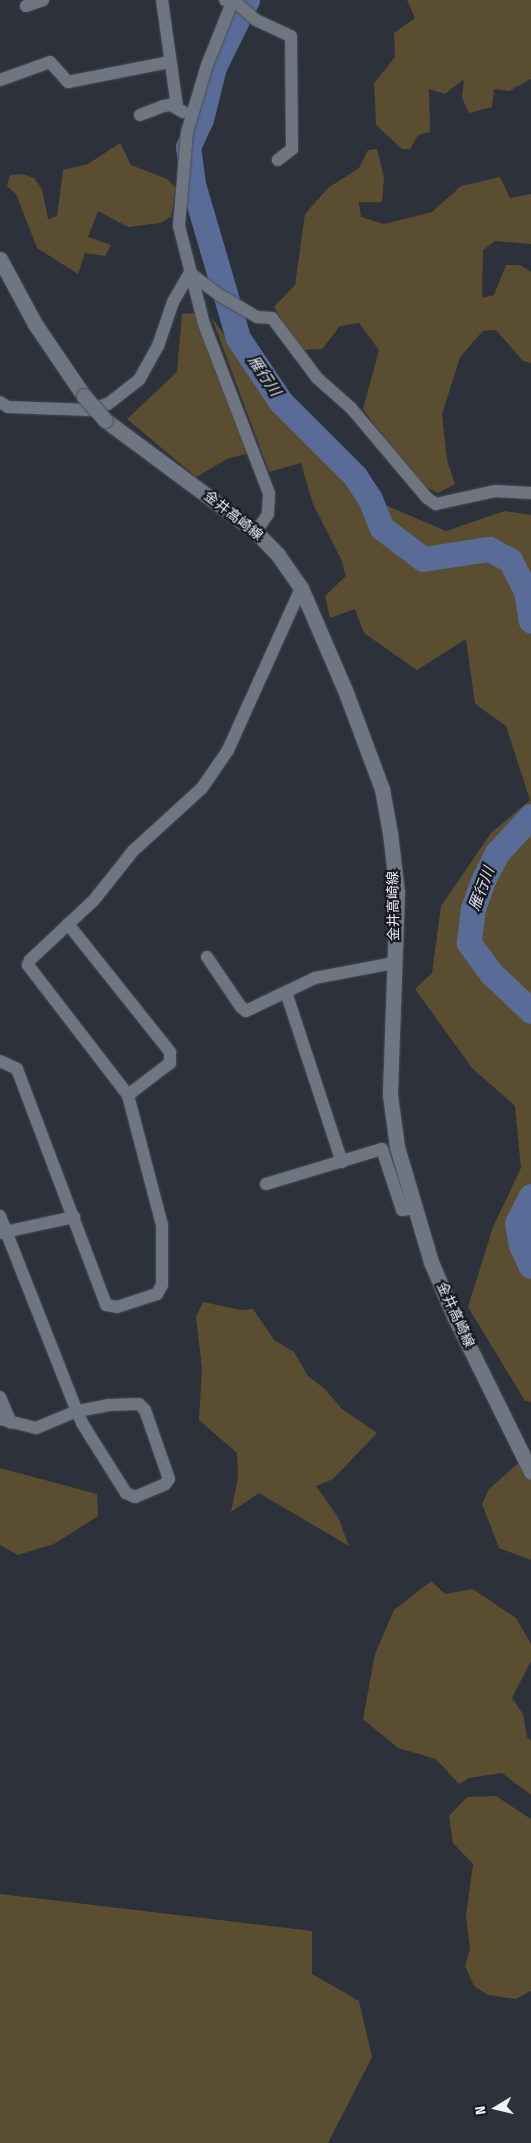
<!DOCTYPE html>
<html>
<head>
<meta charset="utf-8">
<style>
  body { margin:0 }
  #map { position:relative; width:531px; height:2143px; overflow:hidden; background:#2c313c; font-family:"Fira Sans Condensed","Noto Sans JP",sans-serif }
  div>[style] { position:absolute }
  .green>* { inset:0; background:#5b4d30 }
  .river>* { height:25px; margin:-12.5px; padding:0 12.5px; transform-origin:12.5px; border-radius:12.5px; background:#596b97 }
  .roads { filter:drop-shadow(0 0 1px #494d57) drop-shadow(0 0 1px #494d57) }
  .street>* { height:12px; margin:-6px; padding:0 6px; transform-origin:6px; border-radius:6px; background:#707582 }
  .secondary>* { height:15px; margin:-7.5px; padding:0 7.5px; transform-origin:7.5px; border-radius:7.5px; background:#707582 }
  .bridges { filter:drop-shadow(0 0 1px #494d57) drop-shadow(0 0 1px #494d57) }
  .secondary-bridge>* { height:15px; margin:-7.5px; padding:0 7.5px; transform-origin:7.5px; border-radius:7.5px; background:#707582 }
  span { translate:-50% -50%; white-space:nowrap; text-align:center; line-height:1.15; -webkit-text-stroke:4.5px #17191e; paint-order:stroke }
  .street-label { font-size:14px; color:#eff2fa }
  .water-label { font-size:15px; color:#dee4f2; font-style:italic }
  .north { position:absolute; left:471px; top:2083px; width:50px; height:50px; -webkit-text-stroke:4px #17191e; paint-order:stroke; rotate:261deg; font-size:14px; font-weight:700; line-height:20px; text-align:center; color:#eff2fa }
  .north::after { content:''; display:block; margin:auto; width:18px; height:22px; background:#eff2fa; clip-path:polygon(50% 0,100% 100%,50% 72%,0 100%) }
</style>
</head>
<body>
<div id="map">
  <div class="green">
    <i style="clip-path:polygon(407px 0,531px 0,531px 79px,509px 91px,494px 89px,492px 107px,469px 113px,462px 98px,464px 79px,445px 94px,429px 89px,430px 132px,418px 135px,410px 149px,402px 149px,376px 125px,374px 83px,395px 57px,394px 33px,415px 18px)"></i>
    <i style="clip-path:polygon(120px 143px,131px 165px,167px 179px,176px 188px,171px 217px,160px 223px,128px 227px,98px 211px,88px 237px,111px 245px,105px 256px,85px 253px,78px 274px,37px 248px,16px 194px,7px 186px,10px 175px,23px 174px,34px 178px,42px 189px,48px 219px,57px 216px,63px 170px,88px 164px)"></i>
    <i style="clip-path:polygon(377px 149px,384px 178px,382px 202px,359px 202px,361px 217px,384px 224px,432px 212px,461px 186px,500px 177px,510px 198px,531px 194px,531px 244px,495px 241px,483px 250px,482px 298px,494px 295px,506px 265px,520px 265px,531px 272px,531px 363px,523px 361px,496px 330px,483px 331px,460px 357px,442px 414px,447px 460px,455px 484px,438px 493px,417px 483px,363px 409px,379px 350px,359px 323px,340px 326px,322px 349px,300px 350px,274px 307px,295px 285px,305px 214px,328px 188px,359px 168px,368px 150px)"></i>
    <i style="clip-path:polygon(195px 313px,249px 453px,227px 459px,196px 477px,127px 419px,177px 372px,182px 314px)"></i>
    <i style="clip-path:polygon(212px 318px,296px 432px,353px 491px,446px 531px,505px 511px,531px 515px,531px 1402px,525px 1401px,468px 1307px,493px 1227px,521px 1168px,515px 1106px,472px 1068px,415px 989px,432px 973px,441px 906px,491px 833px,530px 800px,506px 726px,475px 704px,466px 639px,417px 670px,364px 633px,355px 609px,330px 618px,325px 596px,346px 576px,341px 559px,313px 504px,301px 463px,269px 472px)"></i>
    <i style="clip-path:polygon(203px 1302px,241px 1310px,253px 1309px,274px 1340px,294px 1352px,308px 1376px,325px 1389px,342px 1409px,377px 1433px,333px 1479px,316px 1486px,338px 1517px,349px 1546px,259px 1493px,231px 1512px,238px 1478px,237px 1453px,199px 1420px,202px 1369px,196px 1317px)"></i>
    <i style="clip-path:polygon(531px 1452px,531px 1560px,499px 1548px,482px 1504px,489px 1489px)"></i>
    <i style="clip-path:polygon(0 1468px,97px 1494px,98px 1516px,54px 1544px,18px 1555px,0 1545px)"></i>
    <i style="clip-path:polygon(431px 1581px,445px 1594px,473px 1589px,516px 1618px,531px 1644px,531px 1661px,512px 1698px,523px 1714px,527px 1737px,531px 1741px,531px 1795px,502px 1773px,469px 1778px,459px 1784px,436px 1759px,398px 1748px,363px 1719px,375px 1654px,394px 1610px)"></i>
    <i style="clip-path:polygon(496px 1796px,531px 1819px,531px 1991px,516px 1999px,488px 1995px,474px 1986px,465px 1966px,470px 1949px,466px 1916px,473px 1864px,453px 1843px,449px 1816px,467px 1797px)"></i>
    <i style="clip-path:polygon(0 1894px,312px 1931px,312px 1974px,359px 2001px,372px 2057px,328px 2143px,0 2143px)"></i>
  </div>
  <div class="river">
    <i style="left:247px;top:0;width:75px;rotate:116.2deg"></i>
    <i style="left:214px;top:67px;width:54px;rotate:104deg"></i>
    <i style="left:201px;top:119px;width:31px;rotate:115deg"></i>
    <i style="left:188px;top:147px;width:37px;rotate:82deg"></i>
    <i style="left:193px;top:184px;width:160px;rotate:73.7deg"></i>
    <i style="left:238px;top:338px;width:77px;rotate:56.1deg"></i>
    <i style="left:281px;top:402px;width:105px;rotate:45deg"></i>
    <i style="left:355px;top:476px;width:27px;rotate:57deg"></i>
    <i style="left:370px;top:499px;width:31px;rotate:68deg"></i>
    <i style="left:382px;top:528px;width:51px;rotate:37.1deg"></i>
    <i style="left:423px;top:559px;width:67px;rotate:-8.6deg"></i>
    <i style="left:489px;top:549px;width:24px;rotate:28deg"></i>
    <i style="left:510px;top:560px;width:35px;rotate:63deg"></i>
    <i style="left:526px;top:591px;width:30px;rotate:81deg"></i>
    <i style="left:531px;top:816px;width:50px;rotate:132.6deg"></i>
    <i style="left:497px;top:853px;width:28px;rotate:117deg"></i>
    <i style="left:484px;top:878px;width:32px;rotate:110deg"></i>
    <i style="left:473px;top:908px;width:35px;rotate:97deg"></i>
    <i style="left:469px;top:943px;width:37px;rotate:54deg"></i>
    <i style="left:491px;top:973px;width:55px;rotate:43.5deg"></i>
    <i style="left:531px;top:1196px;width:30px;rotate:117deg"></i>
    <i style="left:517px;top:1223px;width:22px;rotate:80deg"></i>
    <i style="left:521px;top:1245px;width:23px;rotate:65deg"></i>
  </div>
  <div class="roads">
    <div class="street">
      <i style="left:162px;top:0;width:108px;rotate:82deg"></i>
      <i style="left:225px;top:0;width:8px"></i>
      <i style="left:233px;top:0;width:30px;rotate:41deg"></i>
      <i style="left:256px;top:20px;width:38px;rotate:25deg"></i>
      <i style="left:291px;top:36px;width:113px;rotate:89.5deg"></i>
      <i style="left:292px;top:149px;width:18px;rotate:142deg"></i>
      <i style="left:233px;top:0;width:70px;rotate:111.8deg"></i>
      <i style="left:207px;top:65px;width:70px;rotate:106.6deg"></i>
      <i style="left:187px;top:132px;width:94px;rotate:94.9deg"></i>
      <i style="left:179px;top:226px;width:101px;rotate:75.7deg"></i>
      <i style="left:204px;top:324px;width:181px;rotate:69deg"></i>
      <i style="left:269px;top:493px;width:21px;rotate:93deg"></i>
      <i style="left:268px;top:514px;width:22px;rotate:124deg"></i>
      <i style="left:26px;top:6px;width:18px;rotate:-19deg"></i>
      <i style="left:0;top:80px;width:53px;rotate:-19.8deg"></i>
      <i style="left:50px;top:62px;width:27px;rotate:48deg"></i>
      <i style="left:68px;top:82px;width:104px;rotate:-11.1deg"></i>
      <i style="left:140px;top:115px;width:25px;rotate:-21deg"></i>
      <i style="left:163px;top:106px;width:8px;rotate:-7deg"></i>
      <i style="left:171px;top:105px;width:14px;rotate:30deg"></i>
      <i style="left:0;top:402px;width:9px;rotate:32deg"></i>
      <i style="left:8px;top:407px;width:81px;rotate:2.1deg"></i>
      <i style="left:89px;top:410px;width:20px;rotate:-18deg"></i>
      <i style="left:108px;top:404px;width:39px;rotate:-38deg"></i>
      <i style="left:139px;top:380px;width:39px;rotate:-61deg"></i>
      <i style="left:158px;top:346px;width:46px;rotate:-71.2deg"></i>
      <i style="left:173px;top:302px;width:34px;rotate:-60deg"></i>
      <i style="left:190px;top:273px;width:39px;rotate:37deg"></i>
      <i style="left:221px;top:296px;width:42px;rotate:30.3deg"></i>
      <i style="left:257px;top:317px;width:15px;rotate:4deg"></i>
      <i style="left:272px;top:318px;width:75px;rotate:53.1deg"></i>
      <i style="left:317px;top:378px;width:45px;rotate:41.4deg"></i>
      <i style="left:351px;top:408px;width:118px;rotate:49.8deg"></i>
      <i style="left:427px;top:498px;width:11px;rotate:34deg"></i>
      <i style="left:436px;top:504px;width:60px;rotate:-12.4deg"></i>
      <i style="left:495px;top:491px;width:36px;rotate:3deg"></i>
      <i style="left:68px;top:924px;width:164px;rotate:51.4deg"></i>
      <i style="left:170px;top:1052px;width:11px;rotate:90deg"></i>
      <i style="left:170px;top:1063px;width:53px;rotate:142.7deg"></i>
      <i style="left:207px;top:957px;width:60px;rotate:55.8deg"></i>
      <i style="left:241px;top:1007px;width:6px;rotate:39deg"></i>
      <i style="left:246px;top:1011px;width:76px;rotate:-25.6deg"></i>
      <i style="left:315px;top:978px;width:80px;rotate:-10.8deg"></i>
      <i style="left:286px;top:992px;width:179px;rotate:71.8deg"></i>
      <i style="left:0;top:1061px;width:19px;rotate:25deg"></i>
      <i style="left:17px;top:1069px;width:252px;rotate:69.3deg"></i>
      <i style="left:106px;top:1305px;width:11px;rotate:10deg"></i>
      <i style="left:117px;top:1307px;width:42px;rotate:-18deg"></i>
      <i style="left:157px;top:1294px;width:10px;rotate:-61deg"></i>
      <i style="left:162px;top:1285px;width:60px;rotate:-90deg"></i>
      <i style="left:162px;top:1225px;width:134px;rotate:-104.7deg"></i>
      <i style="left:128px;top:1095px;width:164px;rotate:-127.6deg"></i>
      <i style="left:28px;top:965px;width:5px;rotate:-68deg"></i>
      <i style="left:30px;top:960px;width:88px;rotate:-43.2deg"></i>
      <i style="left:94px;top:900px;width:63px;rotate:-51.5deg"></i>
      <i style="left:133px;top:851px;width:93px;rotate:-42.4deg"></i>
      <i style="left:202px;top:788px;width:46px;rotate:-55.6deg"></i>
      <i style="left:228px;top:750px;width:178px;rotate:-65.7deg"></i>
      <i style="left:266px;top:1184px;width:121px;rotate:-16.8deg"></i>
      <i style="left:382px;top:1149px;width:64px;rotate:71.8deg"></i>
      <i style="left:402px;top:1210px;width:12px;rotate:-9deg"></i>
      <i style="left:0;top:1216px;width:210px;rotate:68.5deg"></i>
      <i style="left:77px;top:1411px;width:13px;rotate:67deg"></i>
      <i style="left:82px;top:1423px;width:83px;rotate:57.8deg"></i>
      <i style="left:126px;top:1493px;width:10px;rotate:24deg"></i>
      <i style="left:135px;top:1497px;width:33px;rotate:-23deg"></i>
      <i style="left:165px;top:1484px;width:6px;rotate:-51deg"></i>
      <i style="left:169px;top:1479px;width:73px;rotate:-109.2deg"></i>
      <i style="left:145px;top:1410px;width:8px;rotate:-135deg"></i>
      <i style="left:139px;top:1404px;width:30px;rotate:178deg"></i>
      <i style="left:109px;top:1405px;width:33px;rotate:169deg"></i>
      <i style="left:77px;top:1411px;width:44px;rotate:157.5deg"></i>
      <i style="left:36px;top:1428px;width:37px;rotate:-166deg"></i>
      <i style="left:0;top:1233px;width:76px;rotate:-12.2deg"></i>
      <i style="left:0;top:1397px;width:28px;rotate:67deg"></i>
    </div>
    <div class="secondary">
      <i style="left:0;top:259px;width:74px;rotate:61.7deg"></i>
      <i style="left:35px;top:324px;width:87px;rotate:55.8deg"></i>
      <i style="left:105px;top:420px;width:188px;rotate:36.6deg"></i>
      <i style="left:256px;top:532px;width:32px;rotate:46deg"></i>
      <i style="left:278px;top:555px;width:40px;rotate:55.1deg"></i>
      <i style="left:301px;top:588px;width:111px;rotate:66.7deg"></i>
      <i style="left:345px;top:690px;width:106px;rotate:69.5deg"></i>
      <i style="left:382px;top:789px;width:45px;rotate:79.7deg"></i>
      <i style="left:390px;top:833px;width:59px;rotate:83.2deg"></i>
      <i style="left:397px;top:892px;width:203px;rotate:92deg"></i>
      <i style="left:390px;top:1095px;width:52px;rotate:82.3deg"></i>
      <i style="left:397px;top:1147px;width:120px;rotate:73.5deg"></i>
      <i style="left:431px;top:1262px;width:59px;rotate:66.9deg"></i>
      <i style="left:454px;top:1316px;width:174px;rotate:63.7deg"></i>
    </div>
  </div>
  <div class="bridges">
    <div class="secondary-bridge">
      <i style="left:84px;top:396px;width:32px;rotate:49deg"></i>
    </div>
  </div>
  <div class="street-label">
    <span style="left:233px;top:516px;rotate:38deg">金井高崎線</span>
    <span style="left:394px;top:906px;rotate:-91deg">金井高崎線</span>
    <span style="left:455px;top:1315px;rotate:65deg">金井高崎線</span>
  </div>
  <div class="water-label">
    <span style="left:264px;top:376px;rotate:56deg">雁行川</span>
    <span style="left:482px;top:889px;rotate:-69deg">雁行川</span>
  </div>
  <div class="north">N</div>
</div>
</body>
</html>
